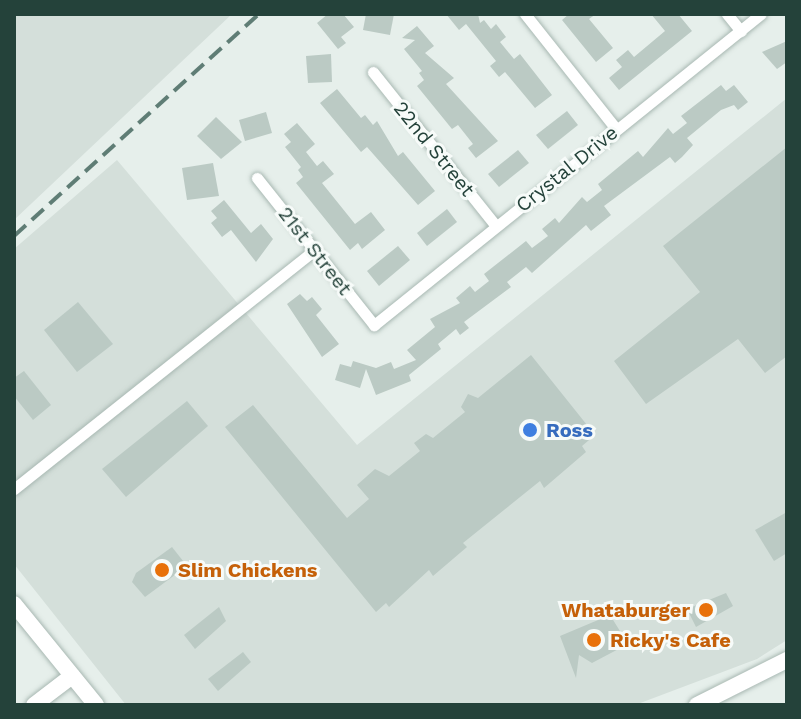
<!DOCTYPE html>
<html>
<head>
<meta charset="utf-8">
<style>
  body { margin:0 }
  #map { position:relative; width:801px; height:719px; overflow:hidden; background:#e6efeb; font-family:"Work Sans",sans-serif }
  div>[style] { position:absolute }
  .built>* { inset:0; background:#d4dfda }
  .building>* { inset:0; background:#bbcac4 }
  .roads { filter:drop-shadow(0 0 2px #a8b8b2) drop-shadow(0 0 2px #a8b8b2) }
  .street>* { height:11px; margin:-5.5px; padding:0 5.5px; transform-origin:5.5px; border-radius:5.5px; background:#fff }
  .secondary>* { height:16px; margin:-8px; padding:0 8px; transform-origin:8px; border-radius:8px; background:#fff }
  .rail>* { height:4px; margin-top:-2px; transform-origin:0; background:repeating-linear-gradient(90deg,#5f7d75 0 16px,transparent 0 24px) }
  .dots>* { width:22px; height:22px; translate:-50% -50%; box-sizing:border-box; border:4px solid #f7fbf9; border-radius:50% }
  span { translate:-50% -50%; white-space:nowrap; text-align:center; line-height:1.15; -webkit-text-stroke:6px #f7fbf9; paint-order:stroke }
  .street-label { font-size:20px; color:#24423a }
  .shop-label { font-size:20px; color:#366cbe; font-weight:700 }
  .left { translate:0 -50%; text-align:left }
  .food-label { font-size:20px; color:#c56008; font-weight:700 }
  .right { translate:-100% -50%; text-align:right }
  .frame { position:absolute; inset:0; border:16px solid #24423a; pointer-events:none }
</style>
</head>
<body>
<div id="map">
  <div class="built">
    <i style="clip-path:polygon(14px 14px,232px 14px,14px 220px)"></i>
    <i style="clip-path:polygon(787px 98px,787px 640px,757px 659px,635px 705px,126px 705px,14px 564px,14px 249px,117px 160px,357px 445px)"></i>
  </div>
  <div class="building">
    <i style="clip-path:polygon(328px 14px,343px 14px,354px 27px,341px 37px,346px 43px,338px 49px,317px 23px)"></i>
    <i style="clip-path:polygon(366px 14px,394px 14px,390px 35px,363px 30px)"></i>
    <i style="clip-path:polygon(446px 14px,478px 14px,480px 23px,484px 20px,491px 29px,496px 24px,506px 37px,500px 42px,514px 59px,520px 54px,552px 95px,535px 108px,505px 72px,499px 77px,490px 66px,496px 61px,466px 24px,459px 30px)"></i>
    <i style="clip-path:polygon(569px 14px,596px 14px,589px 19px,613px 48px,596px 62px,562px 20px)"></i>
    <i style="clip-path:polygon(651px 14px,678px 14px,692px 31px,619px 90px,609px 78px,622px 67px,616px 60px,628px 50px,634px 57px,665px 31px)"></i>
    <i style="clip-path:polygon(417px 26px,434px 46px,425px 53px,454px 78px,446px 84px,498px 141px,476px 158px,468px 148px,473px 144px,458px 125px,452px 129px,417px 86px,424px 80px,419px 73px,422px 71px,404px 49px,415px 40px,402px 38px)"></i>
    <i style="clip-path:polygon(787px 41px,787px 62px,777px 69px,762px 52px)"></i>
    <i style="clip-path:polygon(331px 54px,332px 82px,308px 83px,306px 56px)"></i>
    <i style="clip-path:polygon(721px 85px,726px 91px,734px 85px,748px 102px,738px 110px,734px 105px,721px 110px,687px 138px,693px 145px,682px 157px,675px 163px,670px 157px,604px 206px,611px 215px,591px 231px,586px 225px,532px 273px,526px 267px,507px 282px,511px 287px,464px 322px,469px 328px,460px 335px,456px 329px,438px 344px,441px 349px,409px 375px,411px 381px,376px 395px,366px 369px,360px 388px,335px 380px,340px 364px,351px 367px,353px 361px,376px 368px,391px 362px,394px 369px,416px 360px,407px 350px,435px 327px,430px 319px,460px 303px,456px 298px,470px 286px,475px 292px,489px 281px,484px 274px,526px 241px,532px 248px,548px 236px,542px 229px,555px 218px,559px 223px,582px 197px,587px 202px,602px 190px,598px 184px,638px 151px,643px 157px,668px 128px,673px 134px,687px 123px,681px 116px)"></i>
    <i style="clip-path:polygon(337px 89px,361px 118px,365px 115px,373px 125px,377px 121px,398px 156px,403px 152px,435px 191px,418px 205px,367px 147px,361px 152px,320px 103px)"></i>
    <i style="clip-path:polygon(567px 111px,578px 125px,548px 149px,536px 135px)"></i>
    <i style="clip-path:polygon(266px 112px,272px 133px,245px 141px,239px 120px)"></i>
    <i style="clip-path:polygon(216px 117px,242px 142px,221px 159px,197px 136px)"></i>
    <i style="clip-path:polygon(297px 123px,315px 144px,306px 152px,317px 166px,323px 161px,334px 174px,322px 183px,355px 224px,371px 212px,385px 230px,362px 249px,358px 243px,350px 250px,296px 183px,303px 177px,298px 170px,301px 167px,285px 147px,291px 142px,284px 134px)"></i>
    <i style="clip-path:polygon(787px 147px,787px 356px,765px 373px,738px 339px,646px 404px,614px 361px,700px 292px,663px 246px)"></i>
    <i style="clip-path:polygon(518px 150px,529px 163px,499px 187px,488px 174px)"></i>
    <i style="clip-path:polygon(213px 163px,219px 196px,187px 200px,182px 168px)"></i>
    <i style="clip-path:polygon(224px 200px,251px 233px,261px 224px,273px 239px,256px 262px,231px 230px,222px 237px,211px 223px,217px 218px,211px 211px)"></i>
    <i style="clip-path:polygon(447px 209px,457px 222px,427px 246px,417px 233px)"></i>
    <i style="clip-path:polygon(398px 246px,410px 260px,379px 286px,367px 271px)"></i>
    <i style="clip-path:polygon(300px 294px,307px 301px,312px 297px,322px 309px,316px 315px,339px 344px,322px 357px,287px 304px)"></i>
    <i style="clip-path:polygon(78px 302px,113px 344px,77px 372px,44px 330px)"></i>
    <i style="clip-path:polygon(531px 355px,595px 435px,582px 446px,586px 452px,544px 488px,540px 481px,463px 543px,467px 547px,433px 576px,429px 570px,389px 607px,386px 603px,376px 612px,225px 427px,253px 405px,347px 518px,369px 499px,357px 485px,375px 469px,389px 476px,420px 451px,414px 443px,426px 434px,433px 438px,465px 412px,461px 407px,468px 394px,478px 398px)"></i>
    <i style="clip-path:polygon(24px 371px,51px 405px,33px 420px,14px 396px,14px 378px)"></i>
    <i style="clip-path:polygon(187px 401px,208px 426px,126px 497px,102px 469px)"></i>
    <i style="clip-path:polygon(787px 512px,787px 553px,774px 561px,755px 530px)"></i>
    <i style="clip-path:polygon(172px 547px,187px 566px,145px 597px,132px 582px,136px 573px)"></i>
    <i style="clip-path:polygon(726px 593px,733px 606px,696px 627px,687px 609px)"></i>
    <i style="clip-path:polygon(219px 607px,226px 621px,195px 649px,184px 635px)"></i>
    <i style="clip-path:polygon(610px 615px,628px 644px,592px 663px,579px 655px,576px 678px,560px 636px)"></i>
    <i style="clip-path:polygon(243px 652px,251px 662px,218px 691px,208px 679px)"></i>
  </div>
  <div class="roads">
    <div class="street">
      <i style="left:525px;top:14px;width:147px;rotate:51.6deg"></i>
      <i style="left:727px;top:14px;width:22px;rotate:51deg"></i>
      <i style="left:373px;top:72px;width:197px;rotate:51.4deg"></i>
      <i style="left:257px;top:178px;width:188px;rotate:51.5deg"></i>
      <i style="left:374px;top:325px;width:496px;rotate:-38.8deg"></i>
      <i style="left:14px;top:489px;width:384px;rotate:-38.5deg"></i>
    </div>
    <div class="secondary">
      <i style="left:14px;top:604px;width:130px;rotate:50.9deg"></i>
      <i style="left:34px;top:705px;width:48px;rotate:-37.3deg"></i>
      <i style="left:697px;top:705px;width:101px;rotate:-26.6deg"></i>
    </div>
  </div>
  <div class="rail">
    <i style="left:14px;top:236px;width:331px;rotate:-42.2deg"></i>
  </div>
  <div class="dots">
    <i style="left:530px;top:430px;background:#3f7fe0"></i>
    <i style="left:162px;top:570px;background:#e8710a"></i>
    <i style="left:706px;top:610px;background:#e8710a"></i>
    <i style="left:594px;top:640px;background:#e8710a"></i>
  </div>
  <div class="street-label">
    <span style="left:434px;top:149px;rotate:51deg">22nd Street</span>
    <span style="left:567px;top:169px;rotate:-39deg">Crystal Drive</span>
    <span style="left:315px;top:251px;rotate:52deg">21st Street</span>
  </div>
  <div class="shop-label">
    <span class="left" style="left:546px;top:430px">Ross</span>
  </div>
  <div class="food-label">
    <span class="left" style="left:178px;top:570px">Slim Chickens</span>
    <span class="right" style="left:690px;top:610px">Whataburger</span>
    <span class="left" style="left:610px;top:640px">Ricky's Cafe</span>
  </div>
  <div class="frame"></div>
</div>
</body>
</html>
